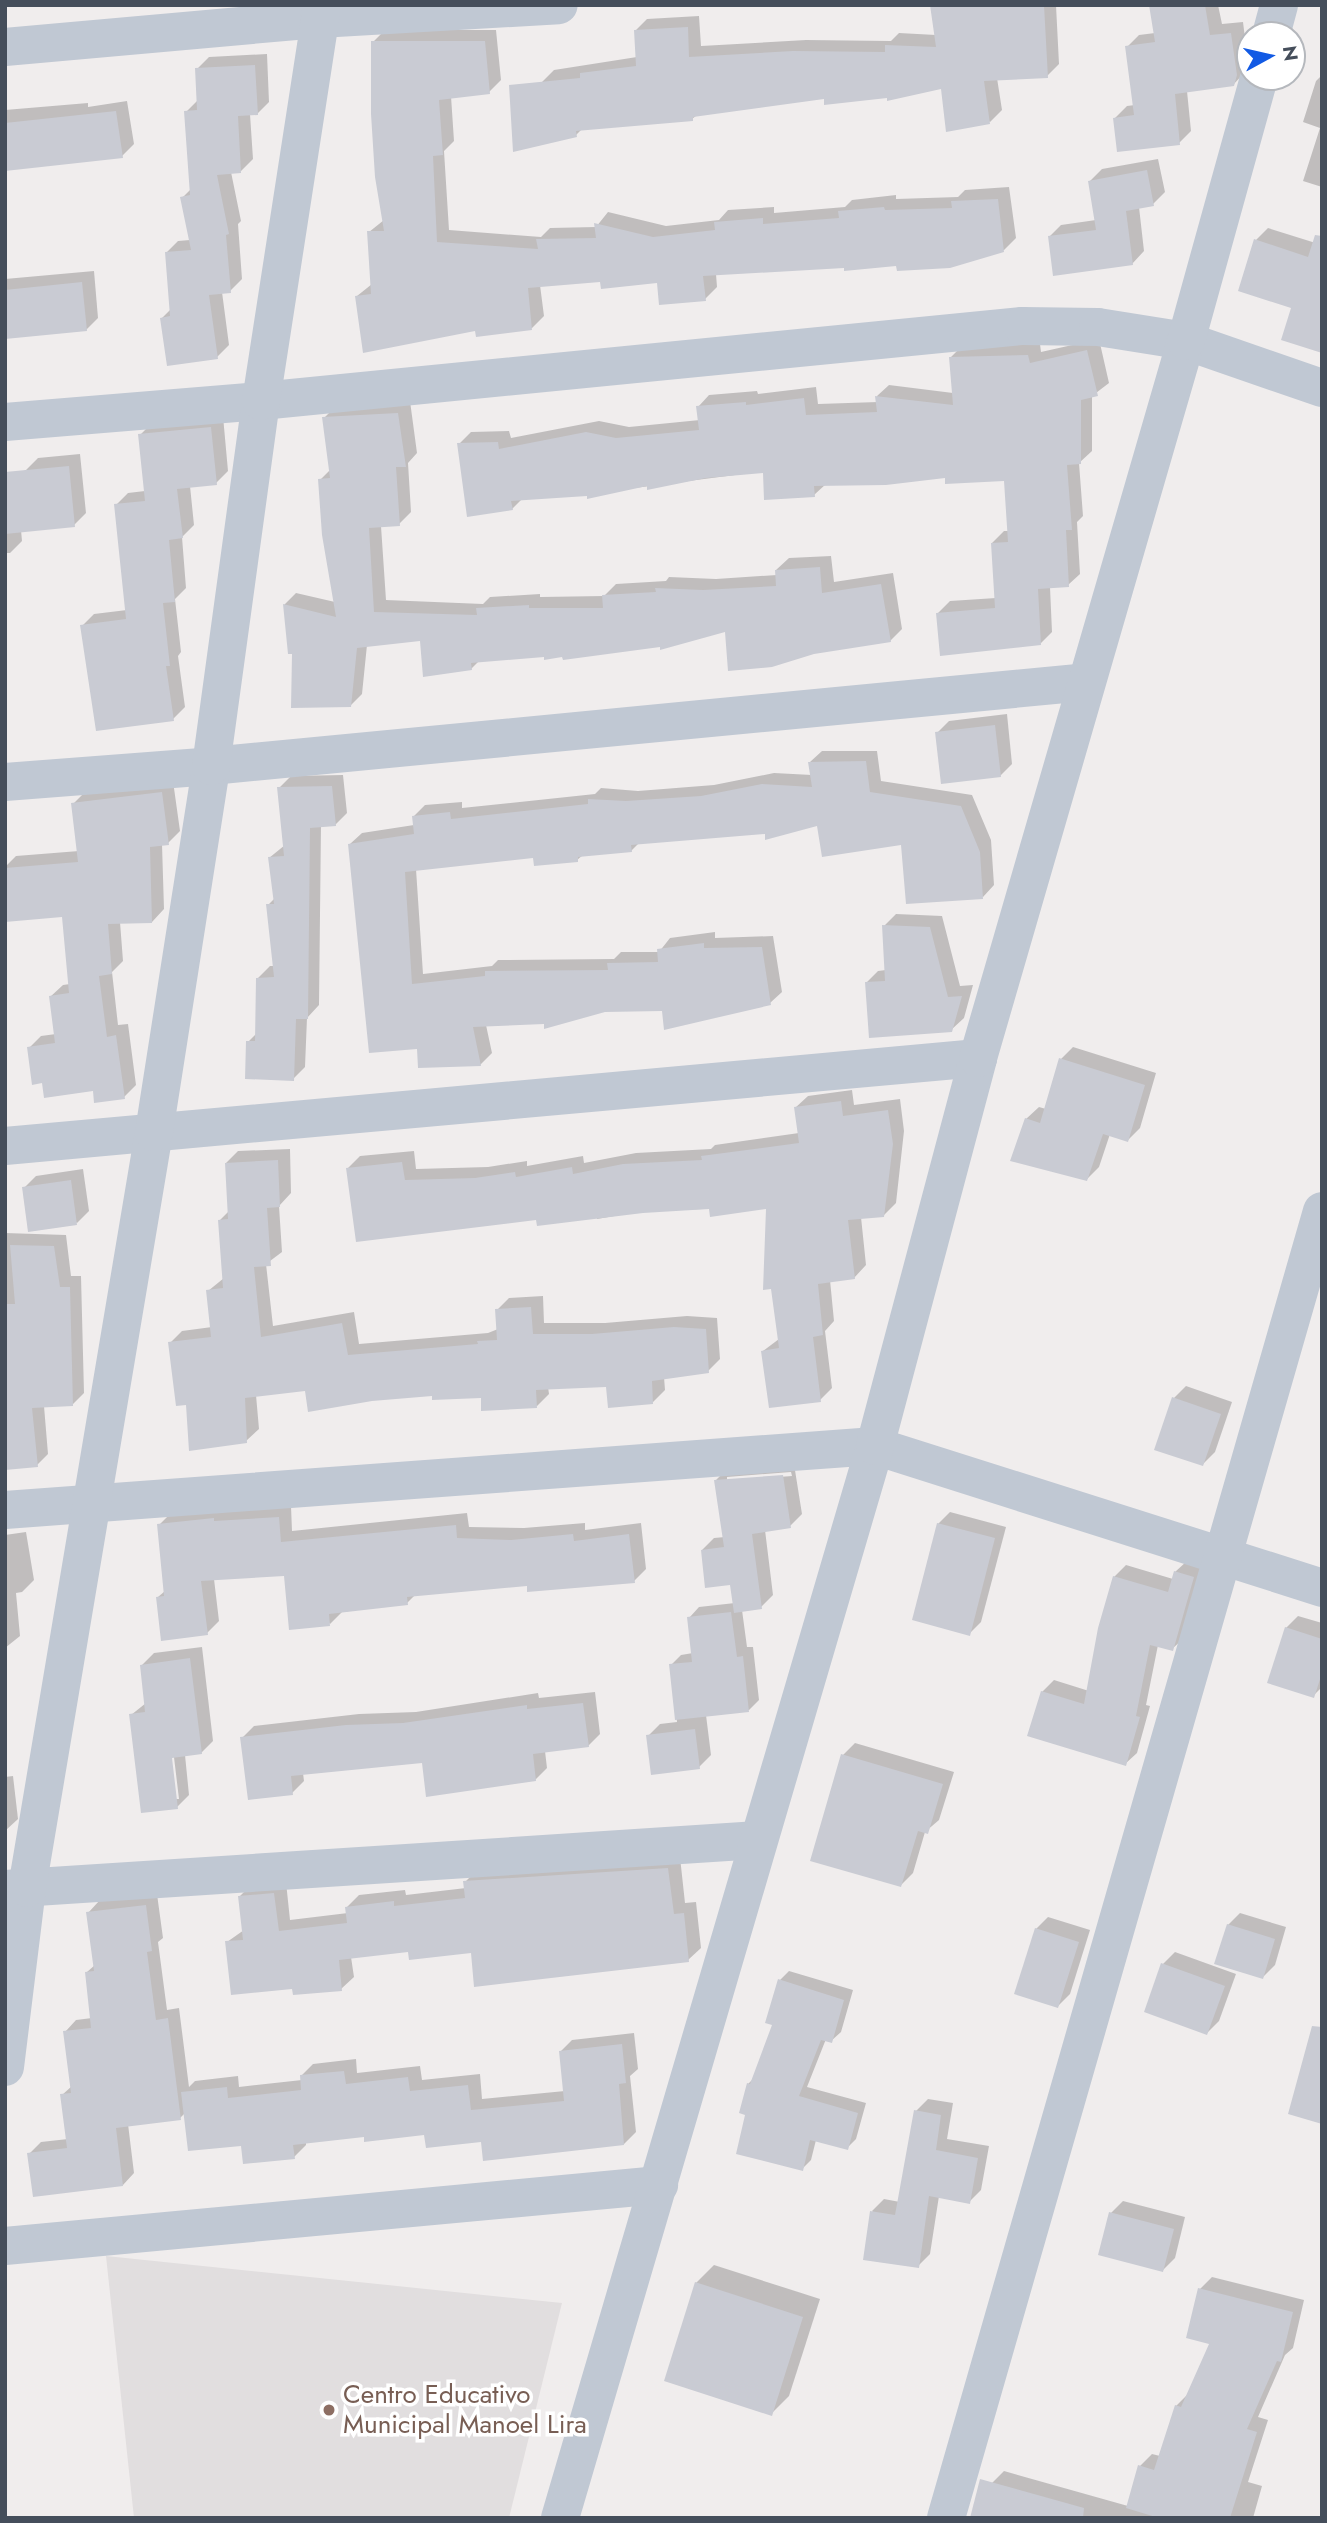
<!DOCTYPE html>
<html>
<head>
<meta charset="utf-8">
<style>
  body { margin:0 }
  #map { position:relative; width:1327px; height:2523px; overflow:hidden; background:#f0eded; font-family:Jost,sans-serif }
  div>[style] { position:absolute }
  .education>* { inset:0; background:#e1dedf }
  .shadow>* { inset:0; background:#0003 }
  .building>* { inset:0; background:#c9cbd3 }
  .street>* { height:38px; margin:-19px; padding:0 19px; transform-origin:19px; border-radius:19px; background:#c0c8d3 }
  .dots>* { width:19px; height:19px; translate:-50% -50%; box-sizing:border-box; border:4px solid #fff; border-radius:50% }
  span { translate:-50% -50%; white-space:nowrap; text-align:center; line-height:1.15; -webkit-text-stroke:7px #fff; paint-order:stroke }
  .education-label { font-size:26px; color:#785e54 }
  .left { translate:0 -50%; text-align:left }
  .frame { position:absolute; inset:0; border:7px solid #454e5b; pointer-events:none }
  .north { position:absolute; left:1236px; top:21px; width:70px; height:70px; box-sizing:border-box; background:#fff; border:2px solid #b5b8bd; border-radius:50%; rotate:82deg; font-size:19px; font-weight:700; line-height:28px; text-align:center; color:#454e5b }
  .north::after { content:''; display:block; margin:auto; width:24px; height:32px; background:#125ae4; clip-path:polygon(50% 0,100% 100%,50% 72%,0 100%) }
</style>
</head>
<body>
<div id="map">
  <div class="education">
    <i style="clip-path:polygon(106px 2256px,562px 2303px,509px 2518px,134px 2518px)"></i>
  </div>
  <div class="shadow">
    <i style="clip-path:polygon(932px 5px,1056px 5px,1059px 64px,1047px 76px,997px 78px,1002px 110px,990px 122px,942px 86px,889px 96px,825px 97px,697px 115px,692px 119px,582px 129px,576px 135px,542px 82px,554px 70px,637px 57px,635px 31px,647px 19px,699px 16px,701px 46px,806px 40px,891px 41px,899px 33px,936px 35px)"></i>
    <i style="clip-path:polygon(1150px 5px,1218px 5px,1222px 24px,1243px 22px,1248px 62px,1245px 72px,1233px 85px,1187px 91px,1191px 131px,1179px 143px,1115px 118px,1127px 106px,1135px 105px,1127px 47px,1139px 35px,1155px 33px)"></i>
    <i style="clip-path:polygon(385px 30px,496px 30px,501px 80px,489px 92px,451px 96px,454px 141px,444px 151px,449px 230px,541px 237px,550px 228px,596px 227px,608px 212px,666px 226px,719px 220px,728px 210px,774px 207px,774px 213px,845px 207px,852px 200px,896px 195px,896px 199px,958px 197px,965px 190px,1009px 187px,1016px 238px,1004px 250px,898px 264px,716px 274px,717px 287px,705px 299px,658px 281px,602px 280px,540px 285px,544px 316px,532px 328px,477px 329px,357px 296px,372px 284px,369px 232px,384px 220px,373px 42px)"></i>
    <i style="clip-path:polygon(267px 54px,269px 102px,257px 114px,250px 114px,253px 159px,241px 171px,231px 172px,241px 221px,238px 224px,242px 279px,230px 291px,222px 292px,229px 345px,217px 357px,162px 318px,171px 309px,166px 253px,178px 241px,190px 240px,182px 198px,191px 189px,186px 112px,198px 100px,197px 69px,209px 57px)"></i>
    <i style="clip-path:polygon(1322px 75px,1322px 187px,1303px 181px,1320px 128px,1303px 122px,1316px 81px)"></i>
    <i style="clip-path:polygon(127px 101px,134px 144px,122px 156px,5px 169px,5px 110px,88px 103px,88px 107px)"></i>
    <i style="clip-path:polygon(1158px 159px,1165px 192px,1153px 204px,1139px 207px,1144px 251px,1132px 264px,1049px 237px,1061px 225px,1096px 220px,1090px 181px,1102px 169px)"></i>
    <i style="clip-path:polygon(1268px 228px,1322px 245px,1294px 307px,1256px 240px)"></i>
    <i style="clip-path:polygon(94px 271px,98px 318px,86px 330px,5px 337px,5px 279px)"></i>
    <i style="clip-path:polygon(1099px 339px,1109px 383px,1092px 396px,1092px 451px,1079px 463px,1083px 516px,1077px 522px,1080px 574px,1068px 585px,1050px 587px,1052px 632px,1040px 644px,938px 613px,950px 601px,996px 598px,992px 543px,1004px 531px,1009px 531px,1005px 479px,946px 477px,826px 484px,814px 495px,765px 471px,588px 494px,522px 499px,512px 509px,459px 444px,471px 432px,509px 431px,511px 438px,599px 421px,629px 427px,700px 420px,698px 407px,709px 395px,757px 391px,758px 394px,816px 387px,818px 404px,878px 402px,877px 396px,889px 385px,953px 393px,950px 358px,962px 346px,1040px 344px,1041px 352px)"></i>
    <i style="clip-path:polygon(410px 401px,417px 453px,408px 463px,411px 512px,399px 524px,381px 526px,386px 600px,483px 604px,490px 597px,540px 594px,540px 597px,604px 596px,616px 584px,666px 581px,669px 577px,716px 579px,777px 575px,776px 570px,789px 558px,831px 556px,834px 582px,893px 573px,902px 629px,890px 641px,727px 629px,661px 645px,479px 661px,471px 669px,421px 640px,367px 645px,362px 694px,350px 706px,294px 652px,284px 605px,296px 593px,335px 602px,320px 480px,331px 469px,324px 418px,336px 406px)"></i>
    <i style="clip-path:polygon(223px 416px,228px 471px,216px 483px,190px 486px,194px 525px,182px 537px,186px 588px,175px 599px,181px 652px,178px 656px,185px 707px,173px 719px,82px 626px,94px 614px,127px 610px,116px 505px,128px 493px,145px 491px,140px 435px,152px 423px)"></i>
    <i style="clip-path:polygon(80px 454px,86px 513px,74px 525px,21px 530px,22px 541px,10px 553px,5px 553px,5px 480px,26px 470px,38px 458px)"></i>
    <i style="clip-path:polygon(1007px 714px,1012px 764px,1000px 776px,937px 733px,949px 721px)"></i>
    <i style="clip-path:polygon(822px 751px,877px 751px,881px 781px,972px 795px,991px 840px,994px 885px,983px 897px,903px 843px,819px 824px,766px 832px,639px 843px,631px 851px,583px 855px,577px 860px,535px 856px,416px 869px,423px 974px,492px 966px,498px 960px,614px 959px,621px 952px,659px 952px,670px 938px,715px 932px,715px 938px,773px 936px,782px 992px,770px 1003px,605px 1011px,546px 1022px,486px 1025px,492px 1053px,480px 1065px,419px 1047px,350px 844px,362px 833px,414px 825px,413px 817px,425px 805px,462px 802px,462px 808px,595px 794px,601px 788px,638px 791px,714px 785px,774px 773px,812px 775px,810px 762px)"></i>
    <i style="clip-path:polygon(343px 775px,347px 813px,335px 825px,321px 825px,319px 1005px,307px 1018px,305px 1067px,293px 1079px,248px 1042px,257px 1033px,258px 978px,270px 966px,274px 966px,268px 905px,275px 898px,269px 858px,285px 845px,279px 788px,291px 776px)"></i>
    <i style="clip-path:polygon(173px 781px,180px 831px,168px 843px,162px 844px,164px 909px,152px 922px,120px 922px,123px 961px,112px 972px,118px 1025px,128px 1024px,136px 1085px,124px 1097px,44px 1081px,29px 1048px,41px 1036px,56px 1034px,50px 997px,63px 985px,70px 984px,63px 915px,5px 879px,5px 867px,16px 856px,79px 851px,73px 804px,85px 792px)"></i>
    <i style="clip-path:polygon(896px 914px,942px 916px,960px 986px,973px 985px,964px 1018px,951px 1030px,866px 983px,878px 971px,886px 970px,884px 926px)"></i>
    <i style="clip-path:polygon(1073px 1047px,1156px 1073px,1140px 1128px,1128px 1140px,1110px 1134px,1099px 1167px,1087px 1179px,1026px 1119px,1039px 1107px,1046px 1109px,1061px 1059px)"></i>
    <i style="clip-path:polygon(852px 1090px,854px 1105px,900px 1099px,904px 1131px,896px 1203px,884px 1215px,861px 1217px,866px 1265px,854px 1278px,830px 1280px,834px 1321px,825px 1331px,832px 1388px,820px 1400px,763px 1351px,779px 1339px,767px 1207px,643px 1211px,597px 1219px,596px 1214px,538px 1218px,348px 1168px,360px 1156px,414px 1151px,416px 1169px,488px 1167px,527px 1161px,527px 1166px,583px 1156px,584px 1163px,636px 1153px,711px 1149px,715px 1145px,799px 1133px,795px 1108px,808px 1096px)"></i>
    <i style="clip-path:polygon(290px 1149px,291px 1193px,279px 1206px,282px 1252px,266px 1264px,273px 1326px,354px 1312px,359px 1344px,488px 1333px,498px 1329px,497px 1310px,509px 1298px,543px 1296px,544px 1323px,605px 1323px,687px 1316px,717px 1318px,720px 1359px,708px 1371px,664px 1377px,665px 1390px,653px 1402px,608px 1385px,548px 1387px,549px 1394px,537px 1406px,482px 1396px,306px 1389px,256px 1395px,259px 1429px,246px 1441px,187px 1403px,170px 1343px,182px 1331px,212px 1327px,208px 1291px,224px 1278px,220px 1220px,229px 1211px,226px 1163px,238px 1151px)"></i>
    <i style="clip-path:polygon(83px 1169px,89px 1211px,77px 1223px,24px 1188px,36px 1176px)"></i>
    <i style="clip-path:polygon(5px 1233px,66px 1235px,71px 1276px,81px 1276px,84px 1393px,72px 1405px,44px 1406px,48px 1454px,37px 1465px,5px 1468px)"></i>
    <i style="clip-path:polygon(1186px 1386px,1232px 1402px,1215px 1452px,1203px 1464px,1174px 1398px)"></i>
    <i style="clip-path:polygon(evenodd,794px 1464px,802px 1514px,790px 1526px,765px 1530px,773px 1595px,761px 1607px,742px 1610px,747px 1647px,753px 1647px,759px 1700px,749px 1710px,706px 1715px,711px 1755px,699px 1767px,648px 1736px,660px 1724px,677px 1722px,671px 1665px,681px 1655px,693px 1653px,689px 1618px,699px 1607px,735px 1603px,732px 1583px,702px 1550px,714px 1538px,725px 1537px,716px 1480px,728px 1468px,794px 1464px,791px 1472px,792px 1476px,727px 1481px,727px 1477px,791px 1472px)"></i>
    <i style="clip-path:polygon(291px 1506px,292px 1531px,467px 1513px,469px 1527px,524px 1528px,585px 1523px,585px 1530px,641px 1523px,646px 1569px,634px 1581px,529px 1584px,416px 1594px,407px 1603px,342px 1612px,330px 1624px,286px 1574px,214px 1579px,219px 1621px,207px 1633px,158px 1597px,165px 1591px,159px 1525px,171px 1513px)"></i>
    <i style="clip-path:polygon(950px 1512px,1006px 1527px,981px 1622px,969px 1634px,938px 1524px)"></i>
    <i style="clip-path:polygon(26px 1532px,34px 1580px,22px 1592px,16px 1593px,20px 1636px,5px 1648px,5px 1535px)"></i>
    <i style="clip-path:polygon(1187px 1561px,1204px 1566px,1184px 1638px,1172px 1649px,1158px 1645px,1146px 1705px,1150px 1706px,1137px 1753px,1125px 1764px,1042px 1692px,1054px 1680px,1089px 1691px,1114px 1577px,1126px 1565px,1173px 1579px,1175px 1572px)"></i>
    <i style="clip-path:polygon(1298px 1616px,1322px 1623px,1322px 1687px,1313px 1696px,1286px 1628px)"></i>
    <i style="clip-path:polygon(evenodd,202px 1647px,213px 1741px,201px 1753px,185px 1755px,189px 1795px,177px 1807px,131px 1715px,146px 1703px,142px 1665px,154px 1653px,202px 1647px,169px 1749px,173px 1749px,179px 1799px,175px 1799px,169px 1749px)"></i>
    <i style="clip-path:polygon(595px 1692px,600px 1734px,588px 1746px,545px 1751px,547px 1768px,535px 1780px,424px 1761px,303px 1773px,304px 1781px,292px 1793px,242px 1738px,254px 1726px,359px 1714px,416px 1712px,538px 1693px,539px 1698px)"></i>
    <i style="clip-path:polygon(855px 1743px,954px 1772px,939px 1820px,925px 1832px,913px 1873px,901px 1885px,843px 1755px)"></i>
    <i style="clip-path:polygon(13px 1776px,18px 1819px,5px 1831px,5px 1777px)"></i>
    <i style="clip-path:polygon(680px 1857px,685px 1903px,696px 1902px,701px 1948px,688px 1960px,410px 1950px,351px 1957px,354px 1977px,341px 1989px,294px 1987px,227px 1942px,244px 1930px,240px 1896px,252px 1884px,286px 1882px,290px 1920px,348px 1913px,347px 1907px,359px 1895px,405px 1890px,406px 1895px,466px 1888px,465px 1882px,477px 1870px)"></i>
    <i style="clip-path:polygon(157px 1894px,163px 1938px,158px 1942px,167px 2010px,179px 2008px,189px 2087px,195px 2081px,238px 2076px,239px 2087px,302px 2080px,301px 2076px,313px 2064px,356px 2059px,357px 2073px,420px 2066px,422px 2080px,480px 2074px,482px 2099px,565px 2091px,560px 2052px,572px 2040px,634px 2033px,638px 2069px,630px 2076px,636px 2132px,624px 2144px,483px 2140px,426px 2133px,365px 2135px,306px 2142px,306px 2145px,294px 2157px,242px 2144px,186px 2112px,180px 2118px,128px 2124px,134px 2173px,123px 2185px,29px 2154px,41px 2142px,68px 2139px,62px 2095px,72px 2086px,65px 2032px,76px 2020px,92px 2018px,87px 1972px,95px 1965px,88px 1913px,99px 1901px)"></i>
    <i style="clip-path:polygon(1240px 1913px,1286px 1927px,1275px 1965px,1263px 1977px,1228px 1925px)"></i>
    <i style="clip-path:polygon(1048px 1917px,1090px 1930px,1070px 1994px,1058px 2006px,1036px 1929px)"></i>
    <i style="clip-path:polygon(1175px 1952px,1236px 1974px,1219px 2021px,1207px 2033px,1163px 1964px)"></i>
    <i style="clip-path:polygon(789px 1971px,853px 1990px,841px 2032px,831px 2041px,826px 2039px,807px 2087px,866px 2103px,856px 2139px,847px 2148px,816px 2140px,811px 2160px,802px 2169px,748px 2114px,748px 2084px,753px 2079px,774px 2024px,780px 1980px)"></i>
    <i style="clip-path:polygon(928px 2099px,953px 2103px,947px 2139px,989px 2146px,981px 2190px,969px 2202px,939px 2196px,930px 2254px,918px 2266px,872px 2211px,884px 2199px,900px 2202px,916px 2111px)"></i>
    <i style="clip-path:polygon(1123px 2201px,1185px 2217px,1175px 2258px,1163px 2270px,1111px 2213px)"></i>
    <i style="clip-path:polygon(714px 2265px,820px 2299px,789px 2396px,771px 2414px,696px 2283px)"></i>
    <i style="clip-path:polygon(1212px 2277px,1304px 2300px,1293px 2348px,1285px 2355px,1258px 2417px,1268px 2420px,1248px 2482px,1262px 2486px,1253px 2518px,981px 2518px,992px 2483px,1004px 2471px,1128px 2506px,1140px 2466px,1152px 2454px,1160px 2456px,1176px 2406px,1188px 2394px,1212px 2343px,1200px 2289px)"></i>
  </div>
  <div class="building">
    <i style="clip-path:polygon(930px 5px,1044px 5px,1048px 78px,984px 81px,990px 124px,946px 132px,941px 89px,887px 101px,887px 98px,824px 105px,824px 99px,693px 117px,693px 121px,576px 131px,577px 137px,513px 152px,509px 85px,580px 78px,580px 73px,636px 66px,634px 30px,688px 27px,689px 57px,793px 51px,885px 52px,885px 45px,936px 47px)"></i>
    <i style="clip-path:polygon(1149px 5px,1205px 5px,1210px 35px,1231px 33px,1237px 75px,1234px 86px,1175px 94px,1180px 145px,1117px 152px,1113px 118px,1134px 115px,1125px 46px,1155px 42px)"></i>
    <i style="clip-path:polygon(371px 41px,485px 41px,490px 94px,439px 100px,443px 155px,433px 156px,437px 242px,538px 249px,536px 239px,596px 238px,594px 223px,653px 237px,715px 230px,714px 222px,763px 218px,763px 224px,839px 218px,838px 211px,884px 207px,885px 210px,952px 208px,951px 201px,998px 199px,1004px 252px,950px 268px,897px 271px,896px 266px,844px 271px,844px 268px,703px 276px,706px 301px,659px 305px,657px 283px,601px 289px,600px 282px,528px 288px,532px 330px,476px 337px,475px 331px,363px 353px,355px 296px,371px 294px,367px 231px,384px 231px,375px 177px,371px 114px)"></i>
    <i style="clip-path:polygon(255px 65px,258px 115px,238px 116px,241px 173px,217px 175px,229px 234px,226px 235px,231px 293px,209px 295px,218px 359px,167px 366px,160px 318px,170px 316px,165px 252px,191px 250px,180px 197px,190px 195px,184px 111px,197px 110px,195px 68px)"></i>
    <i style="clip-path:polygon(116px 111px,123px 158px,5px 171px,5px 123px)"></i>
    <i style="clip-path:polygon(1147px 170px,1154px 206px,1126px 211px,1133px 265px,1053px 276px,1048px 236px,1096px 230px,1088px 181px)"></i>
    <i style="clip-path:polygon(1315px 235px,1322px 236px,1322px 353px,1281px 340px,1291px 308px,1238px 291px,1254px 239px,1308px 257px)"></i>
    <i style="clip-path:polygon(82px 282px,87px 331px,5px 339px,5px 290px)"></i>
    <i style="clip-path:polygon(1087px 350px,1098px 396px,1081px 400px,1081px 464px,1067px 465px,1072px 530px,1066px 530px,1069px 587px,1038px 589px,1041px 645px,940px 656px,936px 613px,995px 608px,991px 543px,1008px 542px,1004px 481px,945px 484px,945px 478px,886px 485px,814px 486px,815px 497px,764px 500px,763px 473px,706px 478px,647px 490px,647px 486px,587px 499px,587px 496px,511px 501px,513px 510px,467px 517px,457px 443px,498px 442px,499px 449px,586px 432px,616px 438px,699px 430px,696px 406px,746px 402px,746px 405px,804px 398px,806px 415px,877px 412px,875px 396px,953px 405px,949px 357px,1028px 355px,1030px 363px)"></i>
    <i style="clip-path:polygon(398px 413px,406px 467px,396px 467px,400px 526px,369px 528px,374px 612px,477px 615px,476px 608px,529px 605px,529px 608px,603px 608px,602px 595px,656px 592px,655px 588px,703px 590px,776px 586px,775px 570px,820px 567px,822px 593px,881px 584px,891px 642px,814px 654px,772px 667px,728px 671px,725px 632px,660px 650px,660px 647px,563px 660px,562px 657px,544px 660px,544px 657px,471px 663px,472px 670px,423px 677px,420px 641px,357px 648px,351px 707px,291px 708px,292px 654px,288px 654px,283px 604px,336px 617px,322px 535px,318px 479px,330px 478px,322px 417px)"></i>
    <i style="clip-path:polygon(211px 427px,217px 485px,177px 489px,183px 538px,169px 540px,175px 602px,163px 603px,170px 666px,166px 666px,174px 721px,96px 731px,80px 625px,126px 619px,114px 504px,145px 501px,138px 434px)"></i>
    <i style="clip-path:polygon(69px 466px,75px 527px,5px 534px,5px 472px)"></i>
    <i style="clip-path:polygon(995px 725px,1001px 777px,941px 784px,935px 732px)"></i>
    <i style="clip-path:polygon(866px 761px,870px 792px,961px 806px,980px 852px,983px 899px,906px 904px,901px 845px,822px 857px,817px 826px,765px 840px,765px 834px,631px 845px,632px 852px,578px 857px,578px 862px,534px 866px,533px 858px,405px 872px,412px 984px,485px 976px,485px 971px,608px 970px,607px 963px,658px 962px,657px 949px,704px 943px,704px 948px,762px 947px,771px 1005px,664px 1030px,662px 1011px,605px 1012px,544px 1029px,544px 1024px,473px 1027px,481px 1066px,418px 1068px,417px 1049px,369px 1053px,348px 844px,414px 834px,412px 816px,450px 812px,451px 819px,588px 804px,588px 799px,626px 801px,701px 796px,762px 784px,812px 787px,808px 762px)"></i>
    <i style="clip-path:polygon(332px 786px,336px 826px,310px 828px,308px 1019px,296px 1019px,294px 1081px,245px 1079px,246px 1041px,255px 1041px,256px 978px,274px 977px,266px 904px,274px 904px,268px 857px,284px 856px,277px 787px)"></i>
    <i style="clip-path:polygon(162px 792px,169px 845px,150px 847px,152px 923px,108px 924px,112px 974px,99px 976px,107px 1037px,116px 1035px,125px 1099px,94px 1103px,93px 1091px,44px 1098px,42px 1083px,32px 1085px,27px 1047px,55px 1043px,49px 996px,69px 993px,62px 917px,5px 922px,5px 868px,78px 862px,71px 803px)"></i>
    <i style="clip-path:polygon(882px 925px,930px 927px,948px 997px,962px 996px,952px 1032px,869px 1038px,865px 982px,885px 981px)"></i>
    <i style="clip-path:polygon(1059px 1058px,1145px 1085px,1128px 1142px,1103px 1134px,1087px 1181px,1010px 1161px,1025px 1118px,1040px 1123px)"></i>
    <i style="clip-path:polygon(841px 1101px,843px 1116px,888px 1110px,893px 1144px,884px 1217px,848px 1220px,855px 1279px,818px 1284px,823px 1335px,813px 1337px,821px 1402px,769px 1408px,761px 1351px,779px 1348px,771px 1289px,763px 1290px,766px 1209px,710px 1217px,709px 1209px,643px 1213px,537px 1226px,536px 1220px,356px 1242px,346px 1168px,402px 1162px,405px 1180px,475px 1178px,515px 1172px,516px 1177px,572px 1167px,573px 1174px,623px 1164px,702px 1160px,701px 1156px,799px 1143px,794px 1107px)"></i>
    <i style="clip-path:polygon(278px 1160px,280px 1207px,267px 1208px,271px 1266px,254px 1267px,261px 1337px,342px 1323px,348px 1355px,478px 1344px,477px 1341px,497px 1340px,495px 1309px,531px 1307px,533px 1334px,592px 1334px,674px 1327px,706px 1329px,709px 1373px,652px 1381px,653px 1404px,608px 1408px,606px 1387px,536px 1390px,537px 1408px,481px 1411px,481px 1398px,432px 1400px,432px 1396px,372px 1401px,308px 1412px,305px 1391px,245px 1398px,247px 1443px,189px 1451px,186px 1405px,176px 1406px,168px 1342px,211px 1337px,206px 1290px,223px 1288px,218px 1220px,228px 1219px,225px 1163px)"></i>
    <i style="clip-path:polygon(71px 1180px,77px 1225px,28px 1232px,22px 1187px)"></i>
    <i style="clip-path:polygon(10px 1245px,54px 1246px,60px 1287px,70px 1287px,73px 1406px,32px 1408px,38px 1467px,5px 1470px,5px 1304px,15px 1304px)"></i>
    <i style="clip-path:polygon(1172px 1397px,1221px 1414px,1203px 1466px,1154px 1450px)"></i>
    <i style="clip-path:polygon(783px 1475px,791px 1528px,752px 1534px,762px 1609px,734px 1613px,730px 1585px,705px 1588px,701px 1550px,724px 1547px,714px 1480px)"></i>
    <i style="clip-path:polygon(279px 1517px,281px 1542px,456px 1525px,457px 1538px,511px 1540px,573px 1534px,574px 1541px,629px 1534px,635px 1583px,527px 1592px,527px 1586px,407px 1597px,408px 1605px,329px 1614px,330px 1626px,289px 1630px,284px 1576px,201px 1581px,208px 1635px,161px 1641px,156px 1597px,164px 1596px,157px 1524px,214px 1518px,214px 1521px)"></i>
    <i style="clip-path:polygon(937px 1523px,995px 1538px,970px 1636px,912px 1620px)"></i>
    <i style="clip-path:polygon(1174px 1571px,1194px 1577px,1173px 1651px,1150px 1645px,1136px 1716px,1140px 1717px,1126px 1766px,1027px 1736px,1041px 1691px,1084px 1704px,1098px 1628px,1113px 1576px,1168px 1592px)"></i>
    <i style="clip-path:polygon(731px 1612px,737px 1657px,743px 1656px,749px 1712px,675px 1720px,669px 1664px,692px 1662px,687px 1617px)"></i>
    <i style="clip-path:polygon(1285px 1627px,1322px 1639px,1322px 1673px,1314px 1698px,1267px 1683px)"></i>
    <i style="clip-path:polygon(190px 1658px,202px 1754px,172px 1758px,178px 1809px,141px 1813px,129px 1714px,145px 1712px,140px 1665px)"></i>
    <i style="clip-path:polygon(583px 1703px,589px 1747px,533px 1754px,536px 1781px,426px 1797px,422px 1763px,291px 1776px,293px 1795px,248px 1800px,240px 1737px,346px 1725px,403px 1723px,527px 1705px,527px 1709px)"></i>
    <i style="clip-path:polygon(695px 1729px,700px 1769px,651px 1775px,646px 1735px)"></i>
    <i style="clip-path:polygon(841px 1754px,943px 1784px,928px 1834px,918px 1831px,901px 1887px,810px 1861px)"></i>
    <i style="clip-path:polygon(668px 1868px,674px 1914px,684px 1913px,689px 1962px,474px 1987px,471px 1953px,409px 1960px,408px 1952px,339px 1960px,342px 1991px,293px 1995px,292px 1989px,231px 1995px,225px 1941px,243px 1940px,238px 1896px,274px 1893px,279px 1931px,347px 1923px,345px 1907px,394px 1901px,394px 1906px,465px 1898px,463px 1881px)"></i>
    <i style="clip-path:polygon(146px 1905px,152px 1951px,147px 1952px,156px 2020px,168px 2018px,181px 2120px,116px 2128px,123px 2186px,33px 2197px,27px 2153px,67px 2148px,60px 2094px,71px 2093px,63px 2031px,91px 2028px,85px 1972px,94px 1971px,86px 1912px)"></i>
    <i style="clip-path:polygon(1227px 1924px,1275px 1939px,1263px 1979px,1214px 1964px)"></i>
    <i style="clip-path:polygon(1035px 1928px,1079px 1942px,1058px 2008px,1014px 1994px)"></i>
    <i style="clip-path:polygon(1161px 1963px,1225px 1986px,1207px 2035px,1144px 2012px)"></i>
    <i style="clip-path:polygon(778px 1979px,844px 2000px,832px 2043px,821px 2040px,799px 2096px,858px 2113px,848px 2150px,810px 2140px,803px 2171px,736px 2154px,745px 2115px,739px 2113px,747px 2083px,750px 2084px,772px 2025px,765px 2023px)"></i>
    <i style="clip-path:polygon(1312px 2026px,1322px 2027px,1322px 2124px,1288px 2114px)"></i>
    <i style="clip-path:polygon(622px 2044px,626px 2083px,619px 2084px,624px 2145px,483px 2161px,481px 2142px,426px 2148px,424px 2135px,364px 2142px,364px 2137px,293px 2145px,295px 2159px,243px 2164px,241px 2146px,188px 2151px,181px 2092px,227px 2087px,228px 2098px,301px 2090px,300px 2075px,344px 2071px,346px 2084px,408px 2077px,410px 2091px,468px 2085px,471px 2110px,564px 2101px,559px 2051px)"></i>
    <i style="clip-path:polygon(914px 2110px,941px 2115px,936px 2150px,978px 2158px,970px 2204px,929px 2196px,919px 2268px,863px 2260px,870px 2211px,895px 2215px)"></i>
    <i style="clip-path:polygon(1109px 2212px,1174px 2229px,1163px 2272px,1098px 2255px)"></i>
    <i style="clip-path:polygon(695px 2282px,803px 2317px,772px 2416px,664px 2381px)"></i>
    <i style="clip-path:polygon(1198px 2288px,1293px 2312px,1281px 2362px,1277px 2361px,1247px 2429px,1257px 2432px,1230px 2518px,1159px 2518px,1126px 2508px,1138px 2465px,1154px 2470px,1175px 2405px,1181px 2407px,1209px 2344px,1186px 2338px)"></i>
    <i style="clip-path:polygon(980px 2479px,1084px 2508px,1083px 2518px,970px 2518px)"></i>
  </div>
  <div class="street">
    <i style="left:1271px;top:35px;width:31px;rotate:-75deg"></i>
    <i style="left:5px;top:47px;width:315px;rotate:-5.1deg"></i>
    <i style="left:319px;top:19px;width:240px;rotate:-3.3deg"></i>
    <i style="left:5px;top:422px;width:257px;rotate:-4.7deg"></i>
    <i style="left:261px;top:401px;width:765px;rotate:-5.63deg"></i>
    <i style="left:1022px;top:326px;width:76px;rotate:0.8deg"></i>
    <i style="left:1098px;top:327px;width:89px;rotate:9deg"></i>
    <i style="left:1186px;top:341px;width:144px;rotate:19.1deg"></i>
    <i style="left:5px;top:782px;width:207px;rotate:-4.4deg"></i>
    <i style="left:211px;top:766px;width:879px;rotate:-5.48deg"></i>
    <i style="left:5px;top:1146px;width:977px;rotate:-5.17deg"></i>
    <i style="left:5px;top:1510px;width:872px;rotate:-4.21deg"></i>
    <i style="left:875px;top:1446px;width:469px;rotate:17.6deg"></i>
    <i style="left:5px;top:1889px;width:755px;rotate:-3.72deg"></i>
    <i style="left:5px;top:2067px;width:180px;rotate:-83deg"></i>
    <i style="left:27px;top:1888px;width:767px;rotate:-80.46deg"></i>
    <i style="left:154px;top:1132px;width:370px;rotate:-81.1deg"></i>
    <i style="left:211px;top:766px;width:368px;rotate:-82.2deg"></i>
    <i style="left:261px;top:401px;width:401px;rotate:-81.2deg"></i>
    <i style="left:5px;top:2246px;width:657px;rotate:-5.33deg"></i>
    <i style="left:560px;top:2518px;width:1117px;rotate:-73.62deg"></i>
    <i style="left:875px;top:1446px;width:401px;rotate:-75.1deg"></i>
    <i style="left:978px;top:1058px;width:747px;rotate:-73.82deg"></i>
    <i style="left:1186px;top:341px;width:274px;rotate:-74.5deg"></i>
    <i style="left:946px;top:2518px;width:1360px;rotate:-73.95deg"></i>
  </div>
  <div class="dots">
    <i style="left:329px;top:2410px;background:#8d6e63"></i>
  </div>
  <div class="education-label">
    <span class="left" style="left:343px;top:2410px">Centro Educativo<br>Municipal Manoel Lira</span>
  </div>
  <div class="frame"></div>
  <div class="north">N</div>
</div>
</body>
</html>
